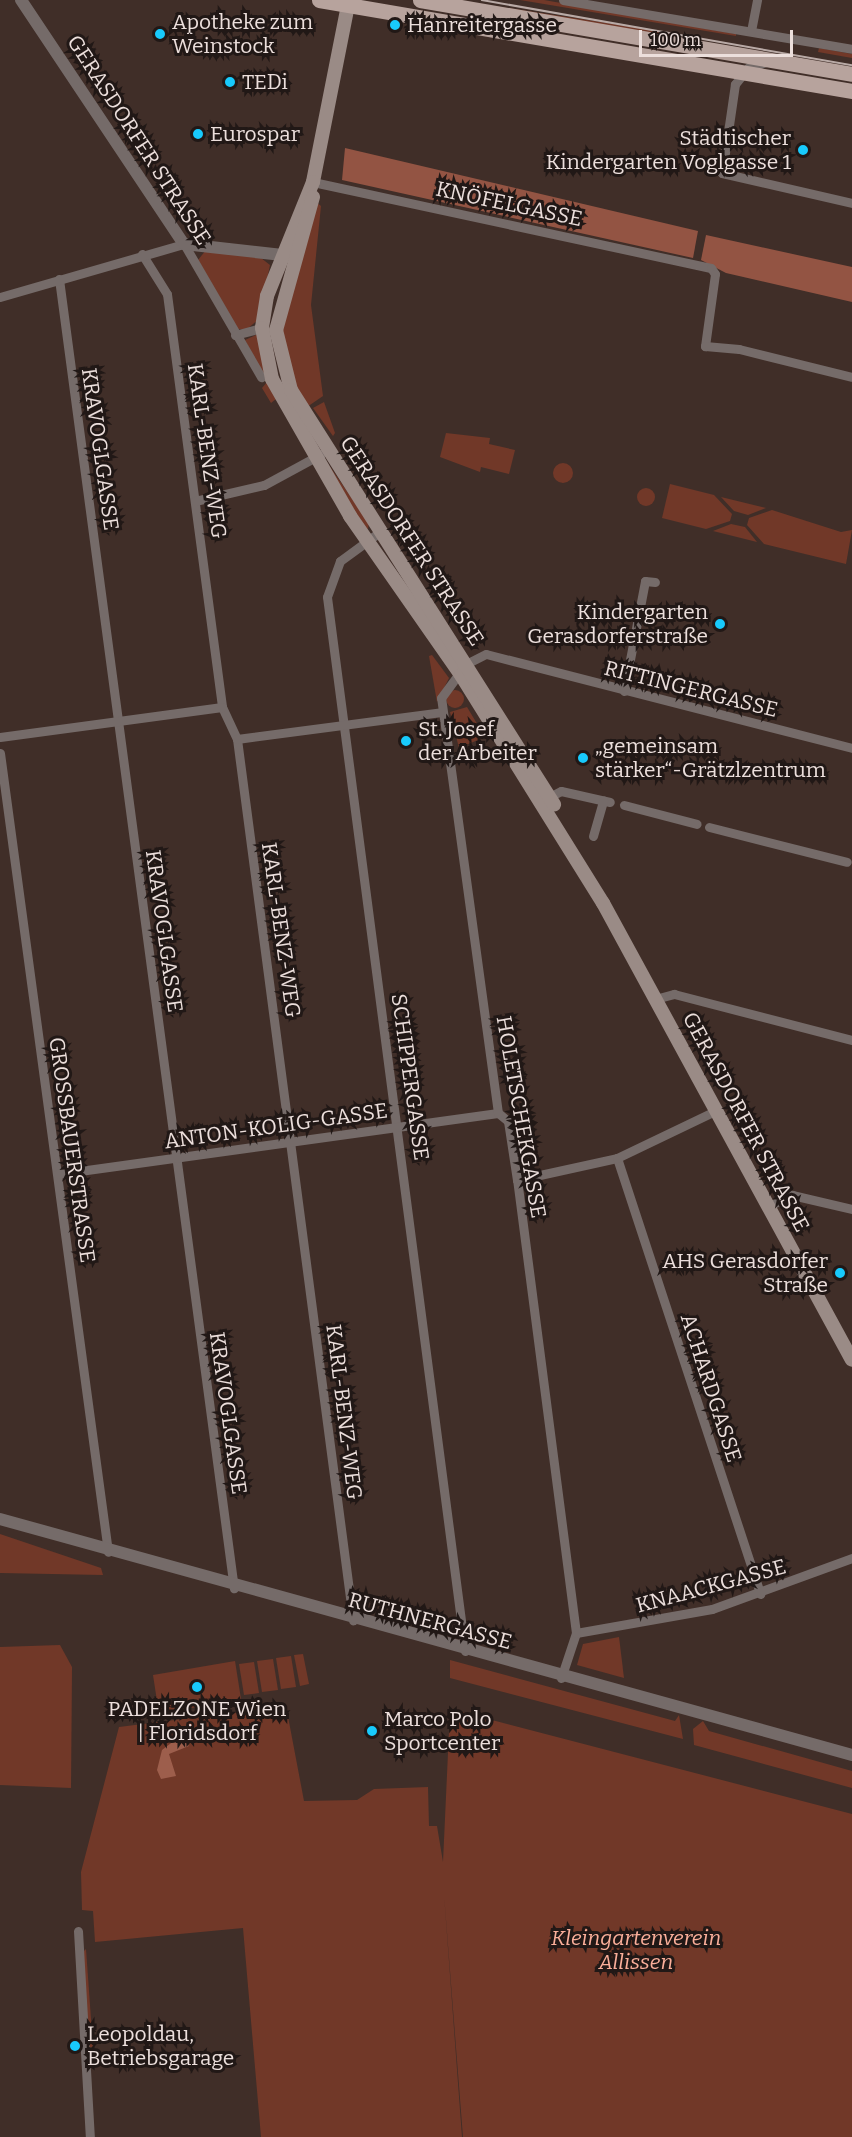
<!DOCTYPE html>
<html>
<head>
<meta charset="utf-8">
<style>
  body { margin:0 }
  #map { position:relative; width:852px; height:2137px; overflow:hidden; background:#402e28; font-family:Bitter,serif }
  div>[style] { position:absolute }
  .green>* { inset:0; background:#713828 }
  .round { border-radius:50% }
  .forest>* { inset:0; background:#935443 }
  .water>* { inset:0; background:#9d5e4c }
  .minor>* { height:9px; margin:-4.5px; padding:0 4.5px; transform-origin:4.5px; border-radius:4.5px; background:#756b69 }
  .tertiary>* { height:12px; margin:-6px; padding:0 6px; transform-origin:6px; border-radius:6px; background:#756b69 }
  .secondary>* { height:14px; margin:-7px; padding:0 7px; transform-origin:7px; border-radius:7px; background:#9a8b86 }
  .primary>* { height:15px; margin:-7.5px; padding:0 7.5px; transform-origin:7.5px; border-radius:7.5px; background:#b7a39d }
  .tram>* { height:1.5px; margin:-0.75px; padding:0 0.75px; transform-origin:0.75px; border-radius:0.75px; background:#b9aaa6 }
  .dots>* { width:16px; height:16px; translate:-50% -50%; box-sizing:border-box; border:3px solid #211816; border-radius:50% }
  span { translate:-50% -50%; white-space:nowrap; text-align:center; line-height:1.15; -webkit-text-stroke:6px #211816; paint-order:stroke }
  .poi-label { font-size:21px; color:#ecdfdc }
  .left { translate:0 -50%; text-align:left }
  .right { translate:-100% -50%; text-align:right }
  .street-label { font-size:21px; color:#ecdfdc }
  .park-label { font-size:21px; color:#fbaf9a; font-style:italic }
  .scale { position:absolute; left:639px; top:30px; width:154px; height:27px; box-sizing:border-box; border:3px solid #ecdfdc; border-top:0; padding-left:8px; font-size:18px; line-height:21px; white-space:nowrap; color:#ecdfdc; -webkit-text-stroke:4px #211816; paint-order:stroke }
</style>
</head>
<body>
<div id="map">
  <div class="green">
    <i style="clip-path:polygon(454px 0,680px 34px,680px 39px)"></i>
    <i style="clip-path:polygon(520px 0,544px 0,736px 34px,736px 36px)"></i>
    <i style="clip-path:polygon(819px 48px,852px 54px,852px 58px,818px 52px)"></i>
    <i style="clip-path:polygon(316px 202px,321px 206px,311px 305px,323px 396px,307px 407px,290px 380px,279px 330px)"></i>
    <i style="clip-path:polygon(206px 250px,261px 258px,270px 265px,259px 319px,246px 330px,238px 329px,198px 260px)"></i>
    <i style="clip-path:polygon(258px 334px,276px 399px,271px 403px,262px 388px,267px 382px,245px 340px)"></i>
    <i style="clip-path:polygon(324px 402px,335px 433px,333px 436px,313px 408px)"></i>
    <i style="clip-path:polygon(446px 433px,490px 438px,489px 444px,515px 450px,509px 474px,481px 467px,480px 472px,440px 457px)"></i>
    <i style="clip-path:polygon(326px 461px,369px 523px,368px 529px,364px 527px)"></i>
    <i class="round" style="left:553px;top:463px;width:20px;height:20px"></i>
    <i style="clip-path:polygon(670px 484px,714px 495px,732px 514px,730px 521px,706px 529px,662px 518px)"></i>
    <i class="round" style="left:637px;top:488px;width:18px;height:18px"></i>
    <i style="clip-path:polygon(721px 497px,766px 508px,748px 515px,734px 511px)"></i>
    <i style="clip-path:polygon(772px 510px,841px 532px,852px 530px,846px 564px,764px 544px,747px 525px,749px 518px)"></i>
    <i style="clip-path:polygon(731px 524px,745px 527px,757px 542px,713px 531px)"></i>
    <i style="clip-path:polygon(432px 655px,449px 678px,437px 702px,429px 656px)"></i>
    <i class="round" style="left:446px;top:690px;width:18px;height:18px"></i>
    <i style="clip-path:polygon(467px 707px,485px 737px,459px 748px,450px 712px)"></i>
    <i style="clip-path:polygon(0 1534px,101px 1568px,103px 1575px,0 1573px)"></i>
    <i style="clip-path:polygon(619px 1637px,624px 1678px,577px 1665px,583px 1644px)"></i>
    <i style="clip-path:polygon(60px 1645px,72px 1667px,71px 1788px,0 1785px,0 1647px)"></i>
    <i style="clip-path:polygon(303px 1654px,309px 1684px,300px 1686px,294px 1655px)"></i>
    <i style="clip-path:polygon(291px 1656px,296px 1687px,281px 1689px,276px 1658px)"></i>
    <i style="clip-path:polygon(273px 1659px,278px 1690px,262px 1692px,257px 1661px)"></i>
    <i style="clip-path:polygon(450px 1660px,675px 1721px,679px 1715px,683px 1739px,450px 1678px)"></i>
    <i style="clip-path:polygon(235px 1661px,241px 1699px,159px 1714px,153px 1675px)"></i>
    <i style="clip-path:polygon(254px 1662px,259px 1693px,244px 1695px,239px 1664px)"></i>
    <i style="clip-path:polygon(286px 1706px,304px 1801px,357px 1800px,374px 1789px,428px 1787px,429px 1826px,437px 1826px,443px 1862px,450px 1709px,852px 1814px,852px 2137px,463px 2137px,444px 1894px,462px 2137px,261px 2137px,243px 1928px,95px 1942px,93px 1911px,82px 1910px,81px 1872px,119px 1727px)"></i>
    <i style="clip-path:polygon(703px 1721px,709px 1731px,852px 1771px,852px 1788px,694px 1745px,693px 1729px)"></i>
    <i style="clip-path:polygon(86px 1949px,93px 2047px,89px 2047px,83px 1952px)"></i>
  </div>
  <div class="forest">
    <i style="clip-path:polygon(345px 148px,698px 231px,693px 258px,342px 180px)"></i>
    <i style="clip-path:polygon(706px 235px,852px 267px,852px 302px,726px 273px,701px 260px)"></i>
  </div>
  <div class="water">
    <i style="clip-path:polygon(179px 1737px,189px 1746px,169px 1754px,176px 1776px,161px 1779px,157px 1770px,162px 1750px)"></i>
  </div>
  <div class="minor">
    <i style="left:563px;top:0;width:293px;rotate:9.6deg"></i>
    <i style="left:751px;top:31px;width:32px;rotate:-79deg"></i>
    <i style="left:766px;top:62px;width:19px;rotate:162deg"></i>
    <i style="left:748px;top:68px;width:21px;rotate:129deg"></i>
    <i style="left:735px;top:84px;width:90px;rotate:98.3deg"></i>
    <i style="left:722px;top:173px;width:133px;rotate:13deg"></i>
    <i style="left:313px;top:182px;width:407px;rotate:12.2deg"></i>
    <i style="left:711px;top:268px;width:7px;rotate:56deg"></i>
    <i style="left:715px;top:274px;width:73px;rotate:97.9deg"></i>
    <i style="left:705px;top:346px;width:34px;rotate:5deg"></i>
    <i style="left:739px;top:349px;width:116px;rotate:13.9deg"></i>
    <i style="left:142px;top:254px;width:47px;rotate:58deg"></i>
    <i style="left:167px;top:294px;width:417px;rotate:82.4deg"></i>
    <i style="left:222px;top:707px;width:35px;rotate:65deg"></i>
    <i style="left:237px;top:739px;width:889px;rotate:82.5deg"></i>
    <i style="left:59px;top:279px;width:1321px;rotate:82.39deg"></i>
    <i style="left:0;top:297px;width:191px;rotate:-16.1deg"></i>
    <i style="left:184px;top:244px;width:154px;rotate:59.9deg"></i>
    <i style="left:235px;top:335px;width:28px;rotate:-15deg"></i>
    <i style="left:195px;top:501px;width:71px;rotate:-13.1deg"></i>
    <i style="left:264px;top:485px;width:65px;rotate:-28.5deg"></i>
    <i style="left:381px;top:531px;width:51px;rotate:143.8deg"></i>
    <i style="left:340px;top:561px;width:38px;rotate:110deg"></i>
    <i style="left:327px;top:597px;width:1063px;rotate:82.54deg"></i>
    <i style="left:624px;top:691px;width:112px;rotate:-79.2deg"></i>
    <i style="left:645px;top:581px;width:10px;rotate:6deg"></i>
    <i style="left:0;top:737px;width:224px;rotate:-7.7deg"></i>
    <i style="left:237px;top:739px;width:206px;rotate:-7.5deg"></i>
    <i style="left:0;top:753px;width:806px;rotate:82.3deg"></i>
    <i style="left:544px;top:800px;width:19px;rotate:-28deg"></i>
    <i style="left:561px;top:791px;width:50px;rotate:12.7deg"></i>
    <i style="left:624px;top:805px;width:75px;rotate:14.6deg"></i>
    <i style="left:709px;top:827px;width:142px;rotate:14.2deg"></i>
    <i style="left:593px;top:836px;width:37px;rotate:-74deg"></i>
    <i style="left:655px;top:999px;width:20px;rotate:-15deg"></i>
    <i style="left:674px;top:994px;width:184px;rotate:14.5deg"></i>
    <i style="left:617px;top:1158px;width:459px;rotate:71.8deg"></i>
    <i style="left:58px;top:1174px;width:444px;rotate:-7.9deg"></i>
    <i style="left:517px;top:1180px;width:102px;rotate:-12.4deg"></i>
    <i style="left:617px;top:1158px;width:111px;rotate:-25.6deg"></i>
    <i style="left:767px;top:1207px;width:28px;rotate:-26deg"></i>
    <i style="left:792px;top:1195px;width:62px;rotate:13.1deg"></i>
    <i style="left:576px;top:1633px;width:138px;rotate:-10deg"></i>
    <i style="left:712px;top:1609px;width:149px;rotate:-20deg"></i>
    <i style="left:561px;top:1678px;width:47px;rotate:-71.6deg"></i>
    <i style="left:576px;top:1633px;width:457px;rotate:-97.4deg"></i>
    <i style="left:517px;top:1180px;width:60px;rotate:-98.7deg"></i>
    <i style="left:508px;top:1121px;width:13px;rotate:-141deg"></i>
    <i style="left:498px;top:1113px;width:419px;rotate:-97.8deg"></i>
    <i style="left:441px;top:698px;width:42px;rotate:-53.7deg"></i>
    <i style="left:466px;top:664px;width:22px;rotate:-27deg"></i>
    <i style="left:486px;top:654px;width:378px;rotate:14.4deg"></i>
    <i style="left:78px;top:1931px;width:206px;rotate:86.7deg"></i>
  </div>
  <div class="tertiary">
    <i style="left:21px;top:0;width:293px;rotate:56.3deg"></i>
    <i style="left:184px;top:244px;width:99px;rotate:6.4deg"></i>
    <i style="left:0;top:1519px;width:884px;rotate:15.48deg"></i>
  </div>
  <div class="secondary">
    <i style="left:349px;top:0;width:186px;rotate:101.2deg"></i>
    <i style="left:313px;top:182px;width:123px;rotate:112deg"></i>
    <i style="left:267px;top:296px;width:32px;rotate:99deg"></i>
    <i style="left:262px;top:328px;width:52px;rotate:78.9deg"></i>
    <i style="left:272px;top:379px;width:158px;rotate:60.3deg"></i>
    <i style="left:350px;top:516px;width:194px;rotate:55.1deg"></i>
    <i style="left:461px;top:675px;width:269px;rotate:58.1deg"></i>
    <i style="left:603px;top:903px;width:520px;rotate:61.42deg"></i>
    <i style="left:313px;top:197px;width:138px;rotate:105.5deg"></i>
    <i style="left:276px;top:330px;width:62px;rotate:76deg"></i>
    <i style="left:291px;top:390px;width:491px;rotate:57.6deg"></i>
  </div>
  <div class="primary">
    <i style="left:319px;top:0;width:541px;rotate:9.69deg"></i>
    <i style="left:420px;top:0;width:438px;rotate:9.7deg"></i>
  </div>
  <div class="tram">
    <i style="left:482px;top:0;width:376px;rotate:10deg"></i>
  </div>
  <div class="dots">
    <i style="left:395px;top:25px;background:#18cafc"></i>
    <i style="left:160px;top:34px;background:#18cafc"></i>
    <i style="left:230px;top:82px;background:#18cafc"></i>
    <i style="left:198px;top:134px;background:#18cafc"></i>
    <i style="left:803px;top:150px;background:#18cafc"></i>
    <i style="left:720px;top:624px;background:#18cafc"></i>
    <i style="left:406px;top:741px;background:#18cafc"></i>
    <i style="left:583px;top:758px;background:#18cafc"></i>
    <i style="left:840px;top:1273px;background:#18cafc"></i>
    <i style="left:197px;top:1687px;background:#18cafc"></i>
    <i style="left:372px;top:1731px;background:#18cafc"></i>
    <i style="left:75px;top:2046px;background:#18cafc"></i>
  </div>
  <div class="poi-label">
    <span class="left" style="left:172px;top:34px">Apotheke zum<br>Weinstock</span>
    <span class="left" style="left:407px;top:25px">Hanreitergasse</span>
    <span class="left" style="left:242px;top:82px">TEDi</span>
    <span class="left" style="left:210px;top:134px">Eurospar</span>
    <span class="right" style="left:791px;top:150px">Städtischer<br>Kindergarten Voglgasse 1</span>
    <span class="right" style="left:708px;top:624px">Kindergarten<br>Gerasdorferstraße</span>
    <span class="left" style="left:418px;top:741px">St. Josef<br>der Arbeiter</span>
    <span class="left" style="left:595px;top:758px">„gemeinsam<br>stärker“-Grätzlzentrum</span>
    <span class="right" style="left:828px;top:1273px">AHS Gerasdorfer<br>Straße</span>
    <span style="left:197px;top:1721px">PADELZONE Wien<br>| Floridsdorf</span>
    <span class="left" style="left:384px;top:1731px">Marco Polo<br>Sportcenter</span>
    <span class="left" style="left:87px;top:2046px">Leopoldau,<br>Betriebsgarage</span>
  </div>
  <div class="street-label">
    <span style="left:139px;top:140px;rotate:57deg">GERASDORFER STRASSE</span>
    <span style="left:509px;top:204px;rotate:12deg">KNÖFELGASSE</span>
    <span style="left:100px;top:449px;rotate:82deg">KRAVOGLGASSE</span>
    <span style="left:207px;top:451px;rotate:82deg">KARL-BENZ-WEG</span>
    <span style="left:412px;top:541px;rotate:57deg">GERASDORFER STRASSE</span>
    <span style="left:691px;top:689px;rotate:14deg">RITTINGERGASSE</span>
    <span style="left:281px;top:930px;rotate:82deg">KARL-BENZ-WEG</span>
    <span style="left:164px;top:931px;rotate:82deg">KRAVOGLGASSE</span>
    <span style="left:410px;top:1077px;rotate:82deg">SCHIPPERGASSE</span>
    <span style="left:521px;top:1117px;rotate:80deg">HOLETSCHEKGASSE</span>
    <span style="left:746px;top:1122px;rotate:62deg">GERASDORFER STRASSE</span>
    <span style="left:276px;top:1126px;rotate:-8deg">ANTON-KOLIG-GASSE</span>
    <span style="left:72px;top:1150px;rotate:82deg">GROSSBAUERSTRASSE</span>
    <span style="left:711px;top:1388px;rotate:72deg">ACHARDGASSE</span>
    <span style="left:344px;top:1412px;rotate:83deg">KARL-BENZ-WEG</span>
    <span style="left:228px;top:1413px;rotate:82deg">KRAVOGLGASSE</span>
    <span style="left:711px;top:1586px;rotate:-15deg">KNAACKGASSE</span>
    <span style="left:430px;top:1621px;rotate:15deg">RUTHNERGASSE</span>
  </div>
  <div class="park-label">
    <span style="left:636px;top:1950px">Kleingartenverein<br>Allissen</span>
  </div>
  <div class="scale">100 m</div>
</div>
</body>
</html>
